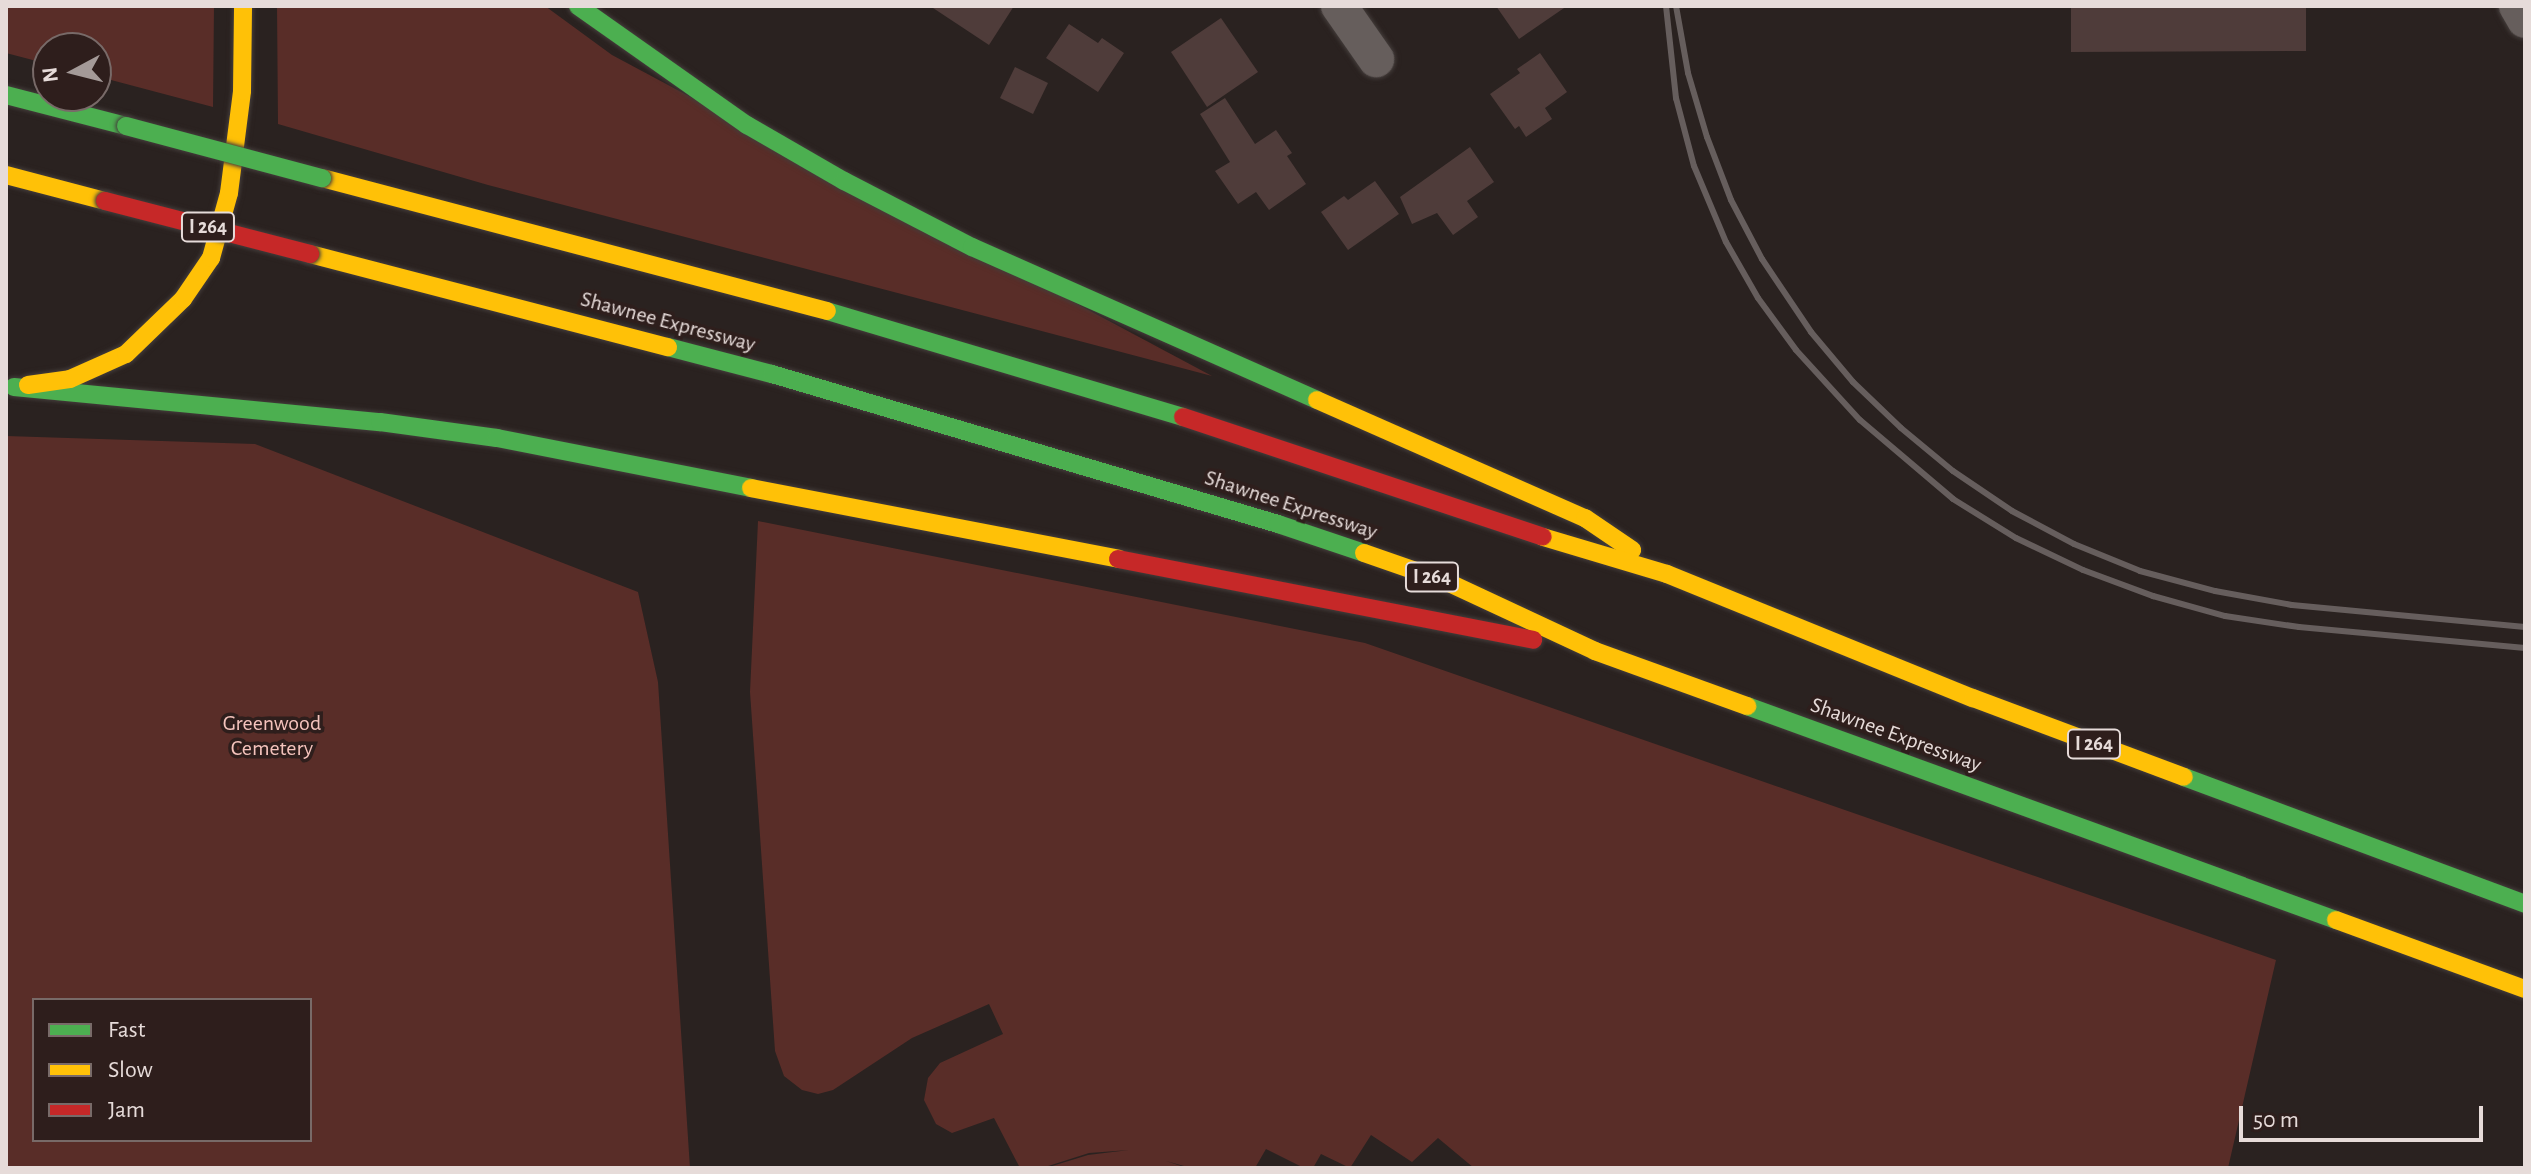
<!DOCTYPE html>
<html>
<head>
<meta charset="utf-8">
<style>
  body { margin:0 }
  #map { position:relative; width:2531px; height:1174px; overflow:hidden; background:#2a2220; font-family:"Alegreya Sans",sans-serif }
  div>[style] { position:absolute }
  .green>* { inset:0; background:#592d28 }
  .building>* { inset:0; background:#4f3c3a }
  .roads { filter:drop-shadow(0 0 2px #443d3b) drop-shadow(0 0 2px #443d3b) }
  .street>* { height:36px; margin:-18px; padding:0 18px; transform-origin:18px; border-radius:18px; background:#665e5c }
  .fast>* { height:18px; margin:-9px; padding:0 9px; transform-origin:9px; border-radius:9px; background:#4caf50 }
  .slow>* { height:18px; margin:-9px; padding:0 9px; transform-origin:9px; border-radius:9px; background:#ffc107 }
  .jam>* { height:18px; margin:-9px; padding:0 9px; transform-origin:9px; border-radius:9px; background:#c62828 }
  .rail>* { height:6px; margin:-3px; padding:0 3px; transform-origin:3px; border-radius:3px; background:#665e5d }
  .bridges { filter:drop-shadow(0 0 2px #443d3b) drop-shadow(0 0 2px #443d3b) }
  .fast-bridge>* { height:18px; margin:-9px; padding:0 9px; transform-origin:9px; border-radius:9px; background:#4caf50 }
  .jam-bridge>* { height:18px; margin:-9px; padding:0 9px; transform-origin:9px; border-radius:9px; background:#c62828 }
  span { translate:-50% -50%; white-space:nowrap; text-align:center; line-height:1.15; -webkit-text-stroke:7px #2e1e1c; paint-order:stroke }
  .shield-label span { padding:2px 6px; background:#2e1e1c; border:2px solid; border-radius:6px; -webkit-text-stroke-width:0 }
  .shield-label { font-size:20px; color:#e6dbd9; font-weight:700 }
  .street-label { font-size:22px; color:#e6dbd9 }
  .park-label { font-size:22px; color:#f4c3bc }
  .frame { position:absolute; inset:0; border:8px solid #e6dbd9; pointer-events:none }
  .legend { position:absolute; left:32px; top:998px; width:280px; height:144px; box-sizing:border-box; background:#2e1e1c; border:2px solid #786a68; margin:0; padding:10px 14px; list-style:none; font-size:24px; color:#e6dbd9 }
  .legend li { display:flex; align-items:center; gap:16px; height:40px }
  .legend b { width:40px; border:2px solid #786a68 }
  .north { position:absolute; left:32px; top:32px; width:80px; height:80px; box-sizing:border-box; background:#2e1e1c; border:2px solid #786a68; border-radius:50%; rotate:263deg; font-size:22px; font-weight:700; line-height:32px; text-align:center; color:#e6dbd9 }
  .north::after { content:''; display:block; margin:auto; width:28px; height:36px; background:#a49a98; clip-path:polygon(50% 0,100% 100%,50% 72%,0 100%) }
  .scale { position:absolute; left:2239px; top:1106px; width:244px; height:36px; box-sizing:border-box; border:4px solid #e6dbd9; border-top:0; padding-left:10px; font-size:24px; line-height:28px; white-space:nowrap; color:#e6dbd9; -webkit-text-stroke:6px #2e1e1c; paint-order:stroke }
</style>
</head>
<body>
<div id="map">
  <div class="green">
    <i style="clip-path:polygon(6px 6px,214px 6px,213px 107px,96px 76px,96px 48px,48px 48px,48px 64px,6px 53px)"></i>
    <i style="clip-path:polygon(277px 6px,545px 6px,612px 55px,1212px 376px,488px 185px,278px 124px)"></i>
    <i style="clip-path:polygon(evenodd,6px 436px,255px 444px,638px 592px,658px 682px,690px 1168px,6px 1168px,6px 436px,310px 1000px,310px 1140px,34px 1140px,34px 1000px,310px 1000px)"></i>
    <i style="clip-path:polygon(758px 521px,1365px 643px,2276px 960px,2228px 1168px,1474px 1168px,1438px 1138px,1412px 1162px,1371px 1135px,1350px 1168px,1321px 1154px,1313px 1168px,1304px 1168px,1266px 1149px,1255px 1168px,1191px 1168px,1166px 1161px,1187px 1168px,1049px 1167px,1088px 1155px,1129px 1150px,1089px 1153px,1042px 1168px,1020px 1168px,994px 1118px,952px 1133px,936px 1124px,924px 1100px,928px 1078px,940px 1063px,1003px 1034px,989px 1004px,912px 1038px,833px 1090px,818px 1094px,802px 1090px,784px 1076px,775px 1051px,750px 692px)"></i>
  </div>
  <div class="building">
    <i style="clip-path:polygon(930px 6px,1014px 6px,989px 45px)"></i>
    <i style="clip-path:polygon(1496px 6px,1567px 6px,1519px 39px)"></i>
    <i style="clip-path:polygon(2071px 6px,2306px 6px,2306px 51px,2071px 52px)"></i>
    <i style="clip-path:polygon(1221px 18px,1258px 72px,1207px 107px,1171px 52px)"></i>
    <i style="clip-path:polygon(1069px 24px,1098px 43px,1102px 38px,1124px 53px,1098px 92px,1046px 58px)"></i>
    <i style="clip-path:polygon(1540px 53px,1567px 92px,1545px 108px,1552px 119px,1526px 137px,1519px 126px,1515px 129px,1490px 94px,1520px 73px,1517px 69px)"></i>
    <i style="clip-path:polygon(1015px 67px,1048px 83px,1033px 114px,1000px 98px)"></i>
    <i style="clip-path:polygon(1225px 98px,1255px 144px,1276px 130px,1292px 153px,1287px 156px,1306px 184px,1269px 210px,1256px 192px,1238px 204px,1215px 171px,1230px 162px,1200px 114px)"></i>
    <i style="clip-path:polygon(1470px 147px,1494px 182px,1467px 201px,1478px 217px,1453px 235px,1437px 213px,1412px 224px,1400px 197px)"></i>
    <i style="clip-path:polygon(1375px 181px,1399px 214px,1348px 250px,1321px 212px,1344px 196px,1348px 200px)"></i>
  </div>
  <div class="roads">
    <div class="street">
      <i style="left:1339px;top:6px;width:65px;rotate:55.1deg"></i>
      <i style="left:2517px;top:6px;width:16px;rotate:60deg"></i>
    </div>
    <div class="fast">
      <i style="left:578px;top:6px;width:207px;rotate:35.2deg"></i>
      <i style="left:747px;top:125px;width:112px;rotate:30deg"></i>
      <i style="left:844px;top:181px;width:144px;rotate:27.3deg"></i>
      <i style="left:972px;top:247px;width:377px;rotate:23.9deg"></i>
      <i style="left:6px;top:95px;width:124px;rotate:14.5deg"></i>
      <i style="left:827px;top:311px;width:371px;rotate:16.6deg"></i>
      <i style="left:668px;top:347px;width:107px;rotate:14.6deg"></i>
      <i style="left:772px;top:374px;width:528px;rotate:16.51deg"></i>
      <i style="left:1278px;top:524px;width:91px;rotate:18.6deg"></i>
      <i style="left:14px;top:387px;width:368px;rotate:5.5deg"></i>
      <i style="left:380px;top:422px;width:118px;rotate:7.8deg"></i>
      <i style="left:497px;top:438px;width:259px;rotate:11.1deg"></i>
      <i style="left:1747px;top:706px;width:627px;rotate:19.97deg"></i>
      <i style="left:2184px;top:777px;width:364px;rotate:20.4deg"></i>
    </div>
    <div class="slow">
      <i style="left:6px;top:175px;width:102px;rotate:14.7deg"></i>
      <i style="left:322px;top:178px;width:522px;rotate:14.75deg"></i>
      <i style="left:310px;top:254px;width:370px;rotate:14.6deg"></i>
      <i style="left:28px;top:385px;width:42px;rotate:-8.1deg"></i>
      <i style="left:70px;top:379px;width:61px;rotate:-24.1deg"></i>
      <i style="left:126px;top:354px;width:79px;rotate:-44deg"></i>
      <i style="left:183px;top:299px;width:50px;rotate:-55.7deg"></i>
      <i style="left:211px;top:258px;width:67px;rotate:-74.5deg"></i>
      <i style="left:229px;top:193px;width:103px;rotate:-82.7deg"></i>
      <i style="left:242px;top:91px;width:85px;rotate:-89.3deg"></i>
      <i style="left:1317px;top:400px;width:293px;rotate:23.8deg"></i>
      <i style="left:1585px;top:518px;width:57px;rotate:34.2deg"></i>
      <i style="left:751px;top:488px;width:374px;rotate:10.9deg"></i>
      <i style="left:1543px;top:537px;width:129px;rotate:16.6deg"></i>
      <i style="left:1667px;top:574px;width:330px;rotate:22.1deg"></i>
      <i style="left:1973px;top:698px;width:225px;rotate:20.5deg"></i>
      <i style="left:1364px;top:553px;width:86px;rotate:19.1deg"></i>
      <i style="left:1445px;top:581px;width:166px;rotate:25deg"></i>
      <i style="left:1595px;top:651px;width:162px;rotate:19.9deg"></i>
      <i style="left:2336px;top:920px;width:201px;rotate:20.1deg"></i>
    </div>
    <div class="jam">
      <i style="left:1183px;top:417px;width:379px;rotate:18.4deg"></i>
      <i style="left:1118px;top:559px;width:423px;rotate:11deg"></i>
    </div>
  </div>
  <div class="rail">
    <i style="left:1666px;top:6px;width:93px;rotate:83.8deg"></i>
    <i style="left:1676px;top:98px;width:70px;rotate:75.2deg"></i>
    <i style="left:1694px;top:166px;width:82px;rotate:67.2deg"></i>
    <i style="left:1726px;top:242px;width:64px;rotate:60.3deg"></i>
    <i style="left:1758px;top:298px;width:64px;rotate:53.8deg"></i>
    <i style="left:1796px;top:350px;width:95px;rotate:47.6deg"></i>
    <i style="left:1860px;top:420px;width:122px;rotate:40.3deg"></i>
    <i style="left:1953px;top:499px;width:74px;rotate:31.8deg"></i>
    <i style="left:2016px;top:538px;width:74px;rotate:25.5deg"></i>
    <i style="left:2083px;top:570px;width:75px;rotate:20.4deg"></i>
    <i style="left:2153px;top:596px;width:75px;rotate:15.5deg"></i>
    <i style="left:2225px;top:616px;width:75px;rotate:8.5deg"></i>
    <i style="left:2299px;top:627px;width:227px;rotate:5.3deg"></i>
    <i style="left:1676px;top:6px;width:68px;rotate:79.8deg"></i>
    <i style="left:1688px;top:73px;width:67px;rotate:73.5deg"></i>
    <i style="left:1707px;top:137px;width:67px;rotate:69.1deg"></i>
    <i style="left:1731px;top:200px;width:67px;rotate:62.3deg"></i>
    <i style="left:1762px;top:259px;width:88px;rotate:56.1deg"></i>
    <i style="left:1811px;top:332px;width:65px;rotate:50deg"></i>
    <i style="left:1853px;top:382px;width:66px;rotate:43.8deg"></i>
    <i style="left:1901px;top:428px;width:67px;rotate:39.6deg"></i>
    <i style="left:1953px;top:471px;width:71px;rotate:34.1deg"></i>
    <i style="left:2012px;top:511px;width:70px;rotate:28deg"></i>
    <i style="left:2074px;top:544px;width:71px;rotate:22.2deg"></i>
    <i style="left:2140px;top:571px;width:78px;rotate:14.9deg"></i>
    <i style="left:2215px;top:591px;width:78px;rotate:10.3deg"></i>
    <i style="left:2292px;top:605px;width:234px;rotate:5.4deg"></i>
  </div>
  <div class="bridges">
    <div class="fast-bridge">
      <i style="left:126px;top:126px;width:203px;rotate:14.9deg"></i>
    </div>
    <div class="jam-bridge">
      <i style="left:105px;top:201px;width:212px;rotate:14.5deg"></i>
    </div>
  </div>
  <div class="shield-label">
    <span style="left:208px;top:227px">I 264</span>
    <span style="left:1432px;top:577px">I 264</span>
    <span style="left:2094px;top:744px">I 264</span>
  </div>
  <div class="street-label">
    <span style="left:668px;top:322px;rotate:15deg">Shawnee Expressway</span>
    <span style="left:1291px;top:505px;rotate:18deg">Shawnee Expressway</span>
    <span style="left:1896px;top:735px;rotate:20deg">Shawnee Expressway</span>
  </div>
  <div class="park-label">
    <span style="left:272px;top:736px">Greenwood<br>Cemetery</span>
  </div>
  <div class="frame"></div>
  <ul class="legend">
  <li><b style="height:10px;background:#4caf50"></b>Fast</li>
  <li><b style="height:10px;background:#ffc107"></b>Slow</li>
  <li><b style="height:10px;background:#c62828"></b>Jam</li>
  </ul>
  <div class="north">N</div>
  <div class="scale">50 m</div>
</div>
</body>
</html>
